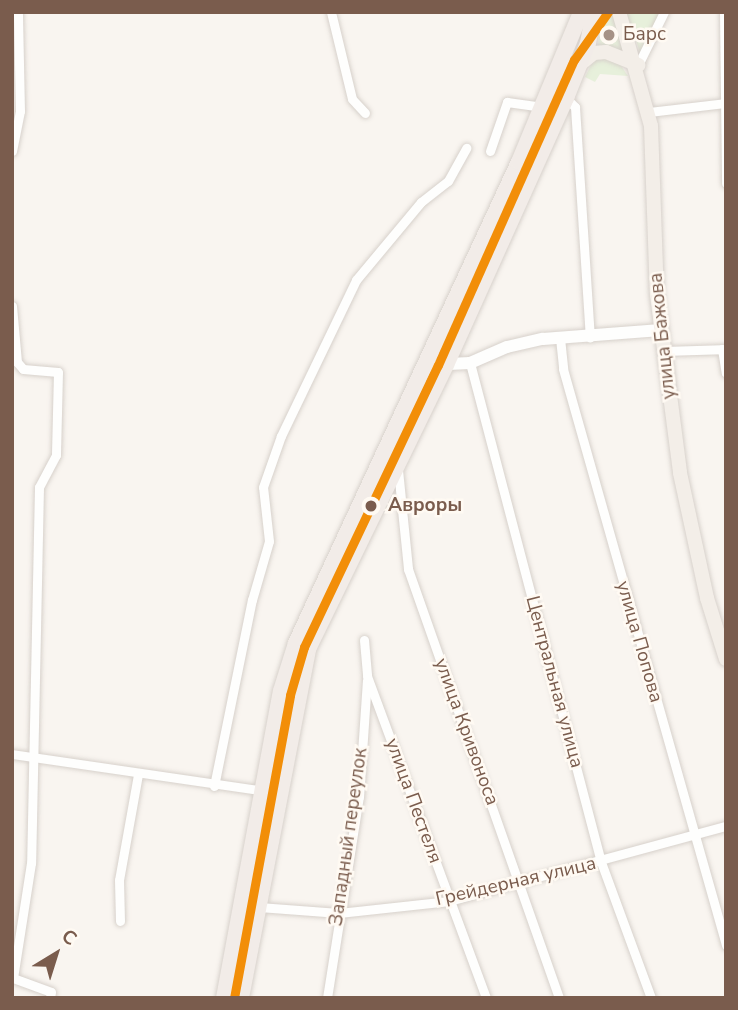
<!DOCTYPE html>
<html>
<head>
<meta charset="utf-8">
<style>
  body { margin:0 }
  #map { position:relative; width:738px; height:1010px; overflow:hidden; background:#f9f5f0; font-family:"Nunito Sans",sans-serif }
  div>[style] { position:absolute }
  .green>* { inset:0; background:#e7f0db }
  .roads { filter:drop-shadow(0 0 2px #d7d1cb) drop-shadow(0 0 2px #d7d1cb) }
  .minor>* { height:9px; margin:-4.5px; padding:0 4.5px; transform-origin:4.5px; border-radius:4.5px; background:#fefefd }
  .tertiary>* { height:12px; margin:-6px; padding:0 6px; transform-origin:6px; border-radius:6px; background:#fefefd }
  .primary>* { height:14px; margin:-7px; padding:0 7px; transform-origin:7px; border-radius:7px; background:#f3eee8 }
  .trunk>* { height:16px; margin:-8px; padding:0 8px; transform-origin:8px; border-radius:8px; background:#f2ece8 }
  .tram-1>* { height:9px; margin:-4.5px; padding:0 4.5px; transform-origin:4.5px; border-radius:4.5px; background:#f28e08 }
  .dots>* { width:19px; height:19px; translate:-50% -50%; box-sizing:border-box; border:4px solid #fffaf3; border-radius:50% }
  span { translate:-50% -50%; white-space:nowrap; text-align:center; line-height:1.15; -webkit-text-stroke:5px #fffaf3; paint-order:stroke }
  .poi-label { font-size:19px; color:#7a5c4d }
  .left { translate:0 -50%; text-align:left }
  .street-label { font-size:19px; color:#7a5c4d }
  .stop-label { font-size:19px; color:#7a5c4d; font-weight:700 }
  .frame { position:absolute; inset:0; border:14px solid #7a5c4d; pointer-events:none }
  .north { position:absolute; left:21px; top:919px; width:70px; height:70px; -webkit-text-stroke:5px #fffaf3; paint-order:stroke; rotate:38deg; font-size:19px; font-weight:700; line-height:28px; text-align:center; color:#7a5c4d }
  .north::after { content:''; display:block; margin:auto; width:24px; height:32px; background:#7a5c4d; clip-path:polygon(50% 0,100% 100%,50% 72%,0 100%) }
</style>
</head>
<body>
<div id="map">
  <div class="green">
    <i style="clip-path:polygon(626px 12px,663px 12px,642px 58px)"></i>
    <i style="clip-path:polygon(613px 14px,625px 51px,598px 47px,600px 25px)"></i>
    <i style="clip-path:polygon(616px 58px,628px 76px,600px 74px,595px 82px,585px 77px,594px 59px)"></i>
  </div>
  <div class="roads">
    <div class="minor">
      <i style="left:331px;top:12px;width:89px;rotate:76.4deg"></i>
      <i style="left:352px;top:99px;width:19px;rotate:47deg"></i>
      <i style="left:724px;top:12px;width:171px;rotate:89.3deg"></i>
      <i style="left:638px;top:65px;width:59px;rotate:-63.9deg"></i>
      <i style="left:566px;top:98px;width:13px;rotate:45deg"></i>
      <i style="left:575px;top:107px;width:231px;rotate:86.3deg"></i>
      <i style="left:649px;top:112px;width:78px;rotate:-6.7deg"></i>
      <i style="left:12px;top:151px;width:41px;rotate:-78.7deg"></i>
      <i style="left:20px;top:111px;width:99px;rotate:-91.2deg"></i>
      <i style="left:490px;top:151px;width:52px;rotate:-70.9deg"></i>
      <i style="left:507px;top:102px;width:36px;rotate:8deg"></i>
      <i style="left:12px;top:306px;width:56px;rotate:84.9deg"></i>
      <i style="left:17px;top:362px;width:9px;rotate:49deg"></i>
      <i style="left:23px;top:369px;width:35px;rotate:5deg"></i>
      <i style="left:58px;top:372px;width:83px;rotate:91.4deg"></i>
      <i style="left:56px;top:455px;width:36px;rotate:118deg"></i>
      <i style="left:39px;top:487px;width:376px;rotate:91.2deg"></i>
      <i style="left:31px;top:863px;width:116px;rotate:98.9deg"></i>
      <i style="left:13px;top:978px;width:40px;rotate:20.2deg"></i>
      <i style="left:51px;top:992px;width:6px;rotate:99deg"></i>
      <i style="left:560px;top:338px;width:31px;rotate:84deg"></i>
      <i style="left:563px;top:369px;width:599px;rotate:74.2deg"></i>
      <i style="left:722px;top:349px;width:24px;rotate:81deg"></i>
      <i style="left:664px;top:351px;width:62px;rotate:-1.8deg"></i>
      <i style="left:470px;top:363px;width:516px;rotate:75.29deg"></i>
      <i style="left:601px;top:862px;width:145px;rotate:69.8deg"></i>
      <i style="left:385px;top:455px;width:13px;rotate:23deg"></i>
      <i style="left:397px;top:460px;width:110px;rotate:84.2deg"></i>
      <i style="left:408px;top:569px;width:455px;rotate:70.6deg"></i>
      <i style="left:364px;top:640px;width:36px;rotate:85deg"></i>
      <i style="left:367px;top:676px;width:343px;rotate:69.7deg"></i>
      <i style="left:12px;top:754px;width:256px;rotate:8.3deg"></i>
      <i style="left:214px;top:786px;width:190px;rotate:-78.5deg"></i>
      <i style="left:252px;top:600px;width:61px;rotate:-73.9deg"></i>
      <i style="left:269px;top:541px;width:54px;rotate:-96.3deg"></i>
      <i style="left:263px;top:487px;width:54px;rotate:-70.6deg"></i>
      <i style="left:281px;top:436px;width:173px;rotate:-64.3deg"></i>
      <i style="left:356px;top:280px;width:102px;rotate:-50.2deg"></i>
      <i style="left:421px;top:202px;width:34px;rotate:-38deg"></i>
      <i style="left:448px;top:181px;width:38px;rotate:-61deg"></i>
      <i style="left:259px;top:907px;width:80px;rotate:4.3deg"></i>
      <i style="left:339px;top:913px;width:111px;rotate:-6.2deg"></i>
      <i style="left:449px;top:901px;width:287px;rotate:-15.2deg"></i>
      <i style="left:120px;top:921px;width:41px;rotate:-91.4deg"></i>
      <i style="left:119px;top:880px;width:108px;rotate:-79.8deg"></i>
      <i style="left:327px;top:998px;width:204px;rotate:-81deg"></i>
      <i style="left:359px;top:797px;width:117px;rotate:-86.1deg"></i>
    </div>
    <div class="tertiary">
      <i style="left:427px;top:365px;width:43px;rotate:-2.7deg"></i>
      <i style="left:470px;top:363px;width:40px;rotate:-23.4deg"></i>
      <i style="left:507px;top:347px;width:37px;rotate:-13deg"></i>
      <i style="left:543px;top:339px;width:118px;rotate:-4.4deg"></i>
    </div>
    <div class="primary">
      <i style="left:619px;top:12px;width:118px;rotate:74.3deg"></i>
      <i style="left:651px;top:126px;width:169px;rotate:88deg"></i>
      <i style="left:657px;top:295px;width:179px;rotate:82.6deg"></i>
      <i style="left:680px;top:473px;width:128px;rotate:77.8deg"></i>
      <i style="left:707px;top:598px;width:64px;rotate:72.7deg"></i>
      <i style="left:579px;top:65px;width:19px;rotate:-39deg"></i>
      <i style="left:594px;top:53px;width:12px;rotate:-5deg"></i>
      <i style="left:606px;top:52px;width:35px;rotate:22deg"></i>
    </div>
    <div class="trunk">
      <i style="left:224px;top:998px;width:312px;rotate:-79.5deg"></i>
      <i style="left:281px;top:691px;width:50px;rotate:-72.6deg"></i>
      <i style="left:296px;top:643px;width:530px;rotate:-65.13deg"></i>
      <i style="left:519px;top:162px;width:162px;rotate:-67.5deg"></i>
      <i style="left:241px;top:998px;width:355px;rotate:-79.1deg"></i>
      <i style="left:308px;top:649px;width:316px;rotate:-64.1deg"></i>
      <i style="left:446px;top:365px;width:293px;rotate:-65.8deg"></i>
      <i style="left:566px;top:98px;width:59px;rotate:-68.2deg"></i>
      <i style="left:588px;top:43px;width:32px;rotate:-79deg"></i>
    </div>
  </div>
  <div class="tram-1">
    <i style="left:234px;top:998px;width:308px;rotate:-79.5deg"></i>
    <i style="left:290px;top:695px;width:50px;rotate:-73.7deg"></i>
    <i style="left:304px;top:647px;width:312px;rotate:-64.6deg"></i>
    <i style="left:438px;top:365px;width:334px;rotate:-66deg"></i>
    <i style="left:574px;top:60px;width:59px;rotate:-54.7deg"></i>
  </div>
  <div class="dots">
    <i style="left:609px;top:35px;background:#a69286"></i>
    <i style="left:371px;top:506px;background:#7a5c4d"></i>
  </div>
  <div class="poi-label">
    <span class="left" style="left:623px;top:35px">Барс</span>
  </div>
  <div class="street-label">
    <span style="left:663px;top:336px;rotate:-96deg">улица Бажова</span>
    <span style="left:639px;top:642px;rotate:74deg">улица Попова</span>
    <span style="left:554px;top:682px;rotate:75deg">Центральная улица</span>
    <span style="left:466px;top:732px;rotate:70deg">улица Кривоноса</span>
    <span style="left:413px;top:801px;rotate:70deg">улица Пестеля</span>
    <span style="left:349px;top:837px;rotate:-82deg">Западный переулок</span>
    <span style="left:516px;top:882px;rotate:-13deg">Грейдерная улица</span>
  </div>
  <div class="stop-label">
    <span class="left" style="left:388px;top:506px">Авроры</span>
  </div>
  <div class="frame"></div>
  <div class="north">С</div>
</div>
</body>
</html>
